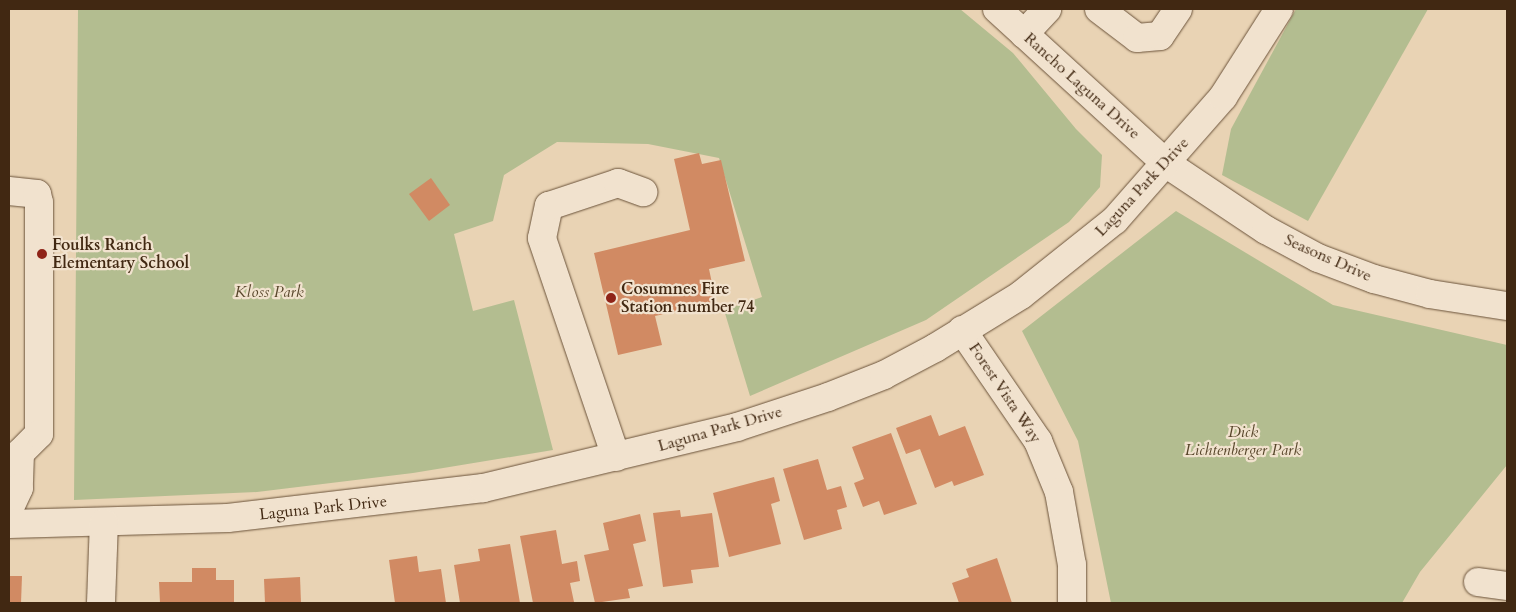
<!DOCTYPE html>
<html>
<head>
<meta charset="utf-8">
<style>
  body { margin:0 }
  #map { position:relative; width:1516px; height:612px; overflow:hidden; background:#e9d3b4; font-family:Cardo,serif }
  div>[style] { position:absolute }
  .green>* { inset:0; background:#b3bd90 }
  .building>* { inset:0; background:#d18a63 }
  .roads { filter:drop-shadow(0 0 1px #6b533a) drop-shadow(0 0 1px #6b533a) }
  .minor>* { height:28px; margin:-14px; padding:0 14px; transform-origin:14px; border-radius:14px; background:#f1e2ce }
  .dots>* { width:14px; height:14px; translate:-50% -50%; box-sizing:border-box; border:2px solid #f1e2ce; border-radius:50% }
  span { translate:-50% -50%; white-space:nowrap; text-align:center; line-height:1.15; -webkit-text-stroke:4.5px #f1e2ce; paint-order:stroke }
  .street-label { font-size:16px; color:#412812 }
  .poi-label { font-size:16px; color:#412812; font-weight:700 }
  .left { translate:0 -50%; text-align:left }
  .park-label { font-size:16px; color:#58462b; font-style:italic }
  .frame { position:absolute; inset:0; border:10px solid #412812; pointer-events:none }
</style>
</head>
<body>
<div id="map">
  <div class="green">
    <i style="clip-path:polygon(78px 9px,960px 9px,1013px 53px,1076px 129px,1102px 155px,1100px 187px,1069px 222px,926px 320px,750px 396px,724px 310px,762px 297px,719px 158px,648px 144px,557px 142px,504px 175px,493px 221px,454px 234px,473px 311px,514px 300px,553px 450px,413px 473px,257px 492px,74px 500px)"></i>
    <i style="clip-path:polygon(1296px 9px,1428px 9px,1308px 221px,1222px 175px,1231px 129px)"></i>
    <i style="clip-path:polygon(1176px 211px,1333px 305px,1507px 345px,1507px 465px,1420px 572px,1402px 603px,1111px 603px,1078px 441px,1022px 331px)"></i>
  </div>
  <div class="building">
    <i style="clip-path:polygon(699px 153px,702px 164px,721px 160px,745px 261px,709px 269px,716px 302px,655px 316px,662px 345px,618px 355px,594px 253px,690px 230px,674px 159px)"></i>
    <i style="clip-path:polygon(431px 178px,450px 205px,429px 221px,409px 194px)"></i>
    <i style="clip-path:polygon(931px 415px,939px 436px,965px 426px,984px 475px,954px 486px,952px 481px,935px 488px,920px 449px,906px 454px,896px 428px)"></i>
    <i style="clip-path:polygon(891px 433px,917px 504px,884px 515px,879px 501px,863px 507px,854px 483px,864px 479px,852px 447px)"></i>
    <i style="clip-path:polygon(818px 459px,827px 490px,841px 486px,847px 507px,837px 510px,842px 529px,804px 540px,783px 469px)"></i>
    <i style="clip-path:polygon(774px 477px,780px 501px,771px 504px,781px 544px,729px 557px,713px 493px)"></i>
    <i style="clip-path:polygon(680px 510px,681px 517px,712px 513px,719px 567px,691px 570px,693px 583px,663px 587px,653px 513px)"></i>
    <i style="clip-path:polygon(640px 514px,646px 541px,633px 544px,643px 586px,628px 589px,630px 598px,595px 603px,584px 555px,609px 550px,603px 523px)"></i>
    <i style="clip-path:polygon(556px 530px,562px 564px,577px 561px,580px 581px,570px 583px,574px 602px,533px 603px,520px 536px)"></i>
    <i style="clip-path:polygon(510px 544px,520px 603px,460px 603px,454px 565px,480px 561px,478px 549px)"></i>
    <i style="clip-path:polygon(417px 556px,419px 572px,441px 569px,446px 603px,395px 603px,389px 560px)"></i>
    <i style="clip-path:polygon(997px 558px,1012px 603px,959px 603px,952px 583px,969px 577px,966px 569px)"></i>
    <i style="clip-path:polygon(192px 568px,216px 568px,216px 580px,234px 580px,234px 603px,160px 603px,159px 582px,192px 582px)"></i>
    <i style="clip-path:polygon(9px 576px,22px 576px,21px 603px,9px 603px)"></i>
    <i style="clip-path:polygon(300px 577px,301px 603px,265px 603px,264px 579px)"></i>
  </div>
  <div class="roads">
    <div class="minor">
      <i style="left:997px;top:9px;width:230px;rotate:42.4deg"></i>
      <i style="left:1167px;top:164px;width:119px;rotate:33.7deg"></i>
      <i style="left:1266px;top:230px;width:59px;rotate:28.3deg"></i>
      <i style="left:1318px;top:258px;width:60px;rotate:20.6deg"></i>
      <i style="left:1374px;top:279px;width:58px;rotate:15deg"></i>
      <i style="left:1430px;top:294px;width:78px;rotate:8.9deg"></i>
      <i style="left:1099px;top:9px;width:48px;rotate:37.3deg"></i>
      <i style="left:1137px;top:38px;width:23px;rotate:-5deg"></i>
      <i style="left:1160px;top:36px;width:32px;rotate:-56deg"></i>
      <i style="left:1024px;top:34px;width:34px;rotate:-47deg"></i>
      <i style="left:9px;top:191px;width:28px;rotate:6deg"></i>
      <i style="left:37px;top:194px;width:9px;rotate:77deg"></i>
      <i style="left:39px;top:203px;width:231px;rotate:90deg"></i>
      <i style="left:39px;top:434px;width:27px;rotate:135deg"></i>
      <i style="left:20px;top:453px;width:35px;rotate:92deg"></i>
      <i style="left:19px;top:488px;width:23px;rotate:115deg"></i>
      <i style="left:962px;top:330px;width:135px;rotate:55.6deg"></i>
      <i style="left:1038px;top:441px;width:55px;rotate:67.6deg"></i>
      <i style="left:1059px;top:492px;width:74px;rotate:79.9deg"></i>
      <i style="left:1072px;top:565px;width:38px;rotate:90deg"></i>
      <i style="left:616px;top:457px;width:231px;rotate:-108.7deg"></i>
      <i style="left:542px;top:238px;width:33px;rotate:-78deg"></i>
      <i style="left:549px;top:206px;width:73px;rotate:-18.4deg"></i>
      <i style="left:618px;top:183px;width:27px;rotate:20deg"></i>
      <i style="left:9px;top:524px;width:219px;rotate:-1.6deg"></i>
      <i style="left:228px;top:518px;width:257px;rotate:-6.7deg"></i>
      <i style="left:483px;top:488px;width:261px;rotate:-13.5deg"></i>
      <i style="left:737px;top:427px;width:96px;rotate:-18.2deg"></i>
      <i style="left:828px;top:397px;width:60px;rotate:-21.4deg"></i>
      <i style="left:884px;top:375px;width:58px;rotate:-27.9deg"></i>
      <i style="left:935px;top:348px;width:101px;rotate:-31.6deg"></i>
      <i style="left:1021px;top:295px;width:120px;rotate:-38.6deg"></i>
      <i style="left:1115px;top:220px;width:164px;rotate:-48.7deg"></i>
      <i style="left:1223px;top:97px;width:104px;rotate:-57.5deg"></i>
      <i style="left:1478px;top:582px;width:29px;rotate:8deg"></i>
      <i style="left:101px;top:603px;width:80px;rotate:-87.9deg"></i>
    </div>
  </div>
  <div class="dots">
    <i style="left:42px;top:254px;background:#8f2418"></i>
    <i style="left:611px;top:298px;background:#8f2418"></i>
  </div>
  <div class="street-label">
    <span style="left:1082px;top:86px;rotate:42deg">Rancho Laguna Drive</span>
    <span style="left:1142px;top:187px;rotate:-47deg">Laguna Park Drive</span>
    <span style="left:1328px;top:258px;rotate:24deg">Seasons Drive</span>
    <span style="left:1005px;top:393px;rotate:56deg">Forest Vista Way</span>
    <span style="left:720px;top:429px;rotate:-16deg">Laguna Park Drive</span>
    <span style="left:323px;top:508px;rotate:-6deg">Laguna Park Drive</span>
  </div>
  <div class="poi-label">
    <span class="left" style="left:52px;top:254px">Foulks Ranch<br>Elementary School</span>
    <span class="left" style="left:621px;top:298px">Cosumnes Fire<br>Station number 74</span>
  </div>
  <div class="park-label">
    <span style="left:269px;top:292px">Kloss Park</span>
    <span style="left:1243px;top:441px">Dick<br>Lichtenberger Park</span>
  </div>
  <div class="frame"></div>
</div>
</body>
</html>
